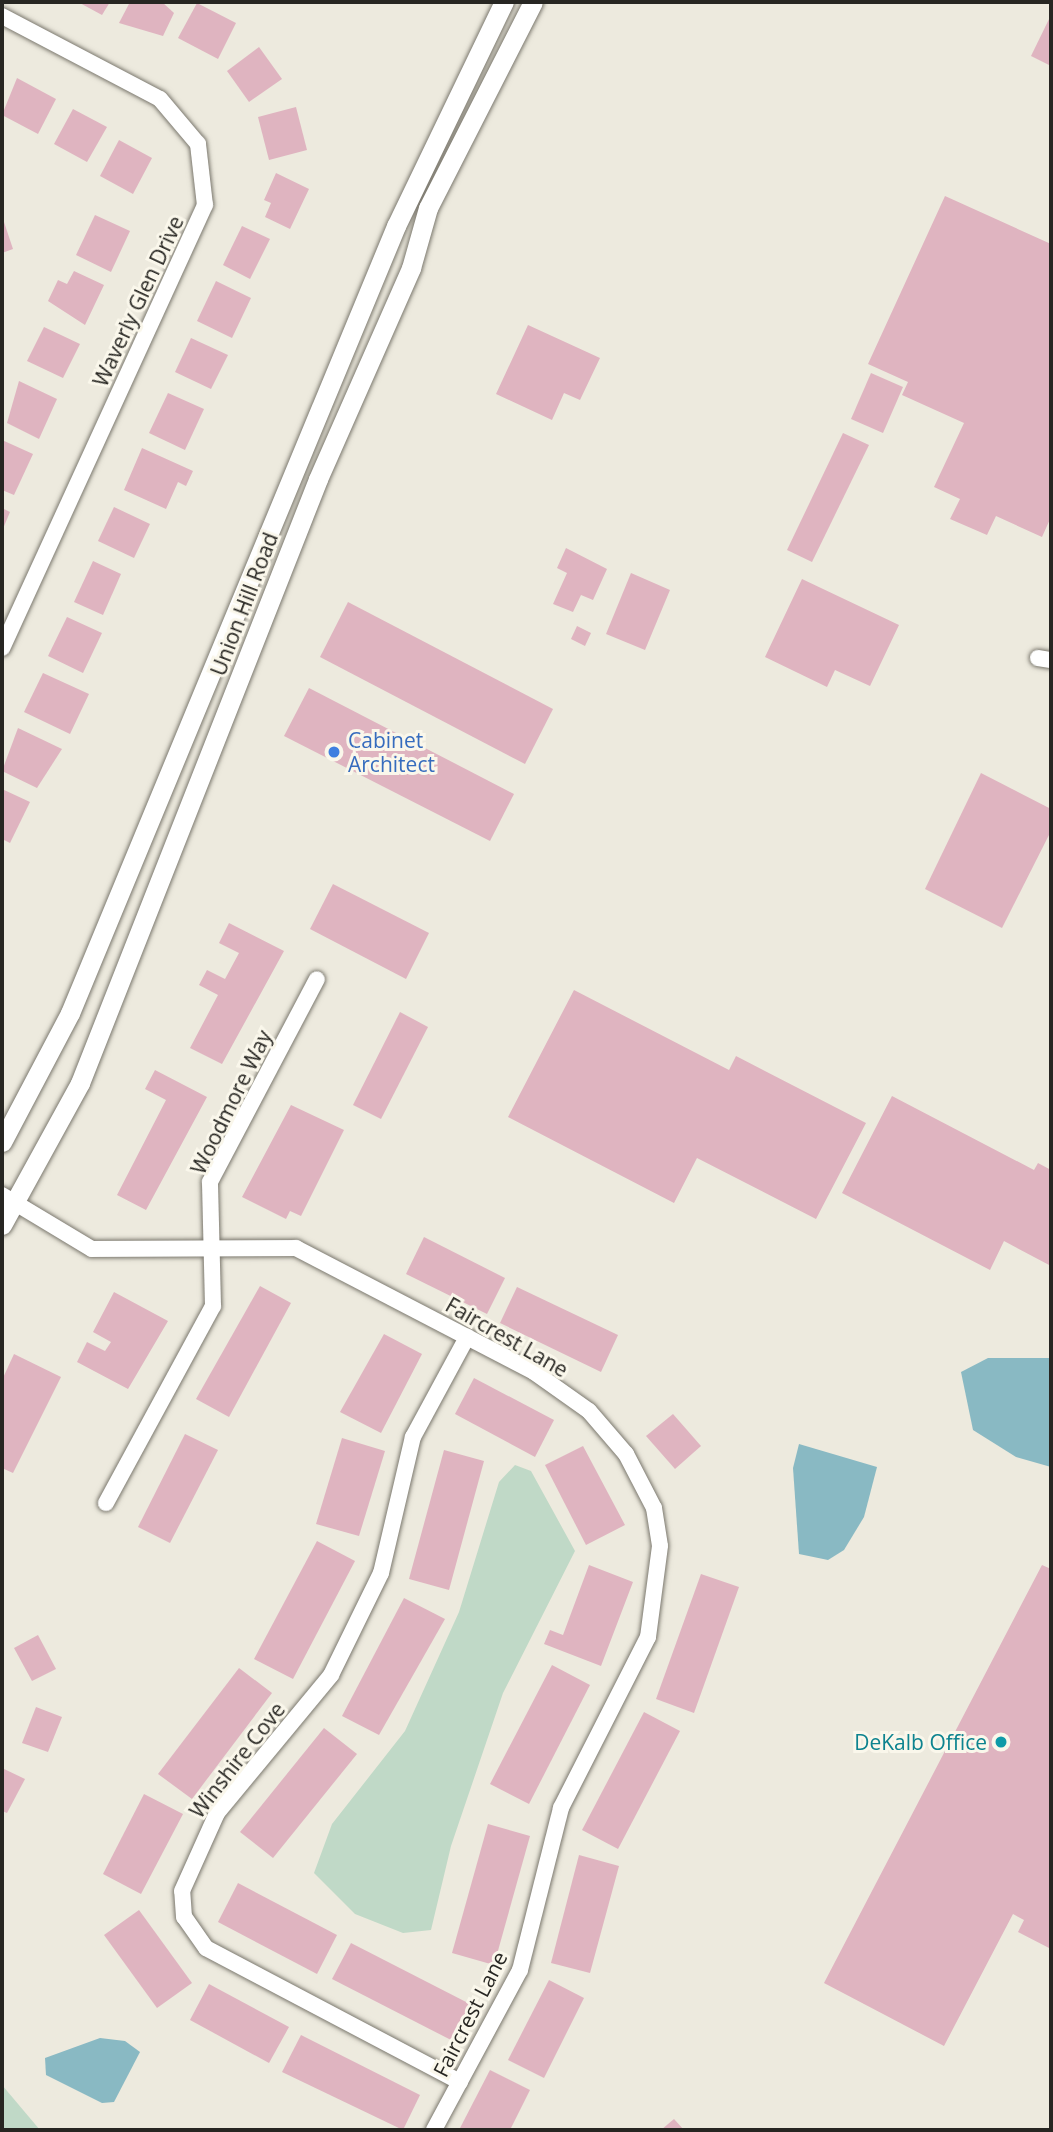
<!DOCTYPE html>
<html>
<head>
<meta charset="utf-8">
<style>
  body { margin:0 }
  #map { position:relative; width:1053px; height:2132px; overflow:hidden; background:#edeade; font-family:"Open Sans",sans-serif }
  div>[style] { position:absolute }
  .green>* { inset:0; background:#c0d9c7 }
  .water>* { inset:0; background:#89b9c3 }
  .building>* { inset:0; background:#dfb4c0 }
  .roads { filter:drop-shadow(0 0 2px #7b786e) drop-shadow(0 0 2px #7b786e) }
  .minor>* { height:16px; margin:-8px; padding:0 8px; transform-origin:8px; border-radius:8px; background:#fff }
  .tertiary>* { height:19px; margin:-9.5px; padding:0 9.5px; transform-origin:9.5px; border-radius:9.5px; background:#fff }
  .dots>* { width:19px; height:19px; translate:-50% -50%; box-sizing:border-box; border:4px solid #faf7eb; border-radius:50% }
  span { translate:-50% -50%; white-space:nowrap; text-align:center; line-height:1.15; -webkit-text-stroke:6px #faf7eb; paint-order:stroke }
  .street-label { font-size:21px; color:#272622 }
  .shop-label { font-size:21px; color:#366cbe }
  .left { translate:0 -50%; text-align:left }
  .culture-label { font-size:21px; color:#0d838f }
  .right { translate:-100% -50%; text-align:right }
  .frame { position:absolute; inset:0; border:4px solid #272622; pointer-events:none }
</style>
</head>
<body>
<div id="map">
  <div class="green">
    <i style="clip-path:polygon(515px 1465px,531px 1471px,575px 1551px,503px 1693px,451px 1846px,431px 1930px,403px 1933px,355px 1914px,314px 1873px,332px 1824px,405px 1731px,459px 1612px,499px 1482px)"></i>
    <i style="clip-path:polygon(2px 2085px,40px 2130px,2px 2130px)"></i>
  </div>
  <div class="water">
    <i style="clip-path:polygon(988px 1358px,1051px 1358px,1051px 1467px,1016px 1457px,973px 1430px,961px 1372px)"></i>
    <i style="clip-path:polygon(799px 1444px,877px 1467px,864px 1517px,844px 1550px,828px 1560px,799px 1554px,793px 1468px)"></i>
    <i style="clip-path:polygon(100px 2038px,125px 2041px,140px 2052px,114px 2102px,102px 2103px,46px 2075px,45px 2058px)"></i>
  </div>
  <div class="building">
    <i style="clip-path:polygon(78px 2px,110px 2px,102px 15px)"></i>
    <i style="clip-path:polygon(130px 2px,162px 2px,174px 13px,163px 36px,119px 23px)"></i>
    <i style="clip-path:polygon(197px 3px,236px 23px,218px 59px,178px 38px)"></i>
    <i style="clip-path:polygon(1051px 15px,1051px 66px,1031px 56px)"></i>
    <i style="clip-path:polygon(259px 47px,282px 79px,249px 102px,227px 71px)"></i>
    <i style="clip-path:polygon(17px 78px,56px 99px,38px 134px,2px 115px)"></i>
    <i style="clip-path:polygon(296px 107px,307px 150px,269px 160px,258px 117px)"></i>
    <i style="clip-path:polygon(73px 109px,107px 127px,87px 162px,54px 144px)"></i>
    <i style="clip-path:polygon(119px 140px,152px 158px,133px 194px,100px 176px)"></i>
    <i style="clip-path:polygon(276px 173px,309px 189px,290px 229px,265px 217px,271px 203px,264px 200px)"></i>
    <i style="clip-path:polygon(945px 196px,1051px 244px,1051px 517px,1042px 537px,996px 516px,987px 535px,950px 519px,960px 499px,934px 487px,964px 423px,902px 395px,908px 382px,868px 364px)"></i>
    <i style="clip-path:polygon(95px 215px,130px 231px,111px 272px,76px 255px)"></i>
    <i style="clip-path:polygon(2px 216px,13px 249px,2px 253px)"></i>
    <i style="clip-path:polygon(242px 226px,270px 239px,250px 279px,223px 265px)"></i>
    <i style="clip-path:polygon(74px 271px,104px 285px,85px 325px,48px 301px,58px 280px,67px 284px)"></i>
    <i style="clip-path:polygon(216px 281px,251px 298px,232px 338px,197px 321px)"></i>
    <i style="clip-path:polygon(528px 325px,600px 358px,580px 400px,564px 393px,552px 420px,496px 394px)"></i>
    <i style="clip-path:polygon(44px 327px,80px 344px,63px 378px,27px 361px)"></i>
    <i style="clip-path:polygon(191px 338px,228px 355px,211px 389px,175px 372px)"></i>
    <i style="clip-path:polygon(871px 373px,903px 387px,883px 433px,851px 419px)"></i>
    <i style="clip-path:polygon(19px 381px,57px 399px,39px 439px,7px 423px)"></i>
    <i style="clip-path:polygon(168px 393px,204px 409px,185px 450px,149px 433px)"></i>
    <i style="clip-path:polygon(843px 433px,869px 445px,812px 562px,787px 550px)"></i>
    <i style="clip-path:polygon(2px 440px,33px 454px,14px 495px,2px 490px)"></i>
    <i style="clip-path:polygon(142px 448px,193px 471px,186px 486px,178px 482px,166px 509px,124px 490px)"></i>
    <i style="clip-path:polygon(114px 507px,150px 524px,134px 558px,98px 541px)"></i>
    <i style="clip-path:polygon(2px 508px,10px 512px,2px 531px)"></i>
    <i style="clip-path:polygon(566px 548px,607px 569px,593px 600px,581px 595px,573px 612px,553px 604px,567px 573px,557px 568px)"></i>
    <i style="clip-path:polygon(93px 561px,121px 574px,103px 615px,74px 602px)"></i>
    <i style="clip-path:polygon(631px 573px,670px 590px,645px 650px,606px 634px)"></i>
    <i style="clip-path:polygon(802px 579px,899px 625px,870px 686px,835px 670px,827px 687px,765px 657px)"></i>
    <i style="clip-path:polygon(348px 602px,553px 709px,525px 764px,320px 657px)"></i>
    <i style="clip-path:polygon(67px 617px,102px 633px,83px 673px,48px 656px)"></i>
    <i style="clip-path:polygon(577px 626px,591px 633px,585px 646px,571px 639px)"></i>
    <i style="clip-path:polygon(43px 673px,89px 694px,70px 734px,24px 712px)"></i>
    <i style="clip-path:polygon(309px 688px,514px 794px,490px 841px,284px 736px)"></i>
    <i style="clip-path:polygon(18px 728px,62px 749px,37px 788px,2px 771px)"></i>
    <i style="clip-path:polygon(981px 773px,1051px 809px,1051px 831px,1002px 928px,925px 889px)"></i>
    <i style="clip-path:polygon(2px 789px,30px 802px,10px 843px,2px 839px)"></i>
    <i style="clip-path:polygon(333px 884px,429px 933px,406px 979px,310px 929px)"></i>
    <i style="clip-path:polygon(229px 923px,284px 951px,222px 1064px,190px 1048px,218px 995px,199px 985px,207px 970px,225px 979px,239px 953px,219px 943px)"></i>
    <i style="clip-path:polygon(574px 990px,729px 1070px,736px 1056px,866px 1123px,816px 1219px,697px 1158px,674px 1203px,508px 1117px)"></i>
    <i style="clip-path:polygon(400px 1012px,428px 1027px,381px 1119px,353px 1105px)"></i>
    <i style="clip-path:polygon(155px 1070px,207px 1097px,146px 1210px,117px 1195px,166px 1100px,145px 1089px)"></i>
    <i style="clip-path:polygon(892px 1096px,1034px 1170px,1038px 1163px,1051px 1170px,1051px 1266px,1004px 1241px,990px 1270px,842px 1193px)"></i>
    <i style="clip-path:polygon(291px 1105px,344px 1130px,301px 1216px,290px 1211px,286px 1219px,242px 1197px)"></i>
    <i style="clip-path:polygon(424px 1237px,505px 1278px,487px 1314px,406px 1274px)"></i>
    <i style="clip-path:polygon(260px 1286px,291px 1303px,229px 1417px,196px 1399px)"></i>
    <i style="clip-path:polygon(517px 1287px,618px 1335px,601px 1372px,500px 1323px)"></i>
    <i style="clip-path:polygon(114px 1292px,168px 1321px,128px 1389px,77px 1362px,87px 1342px,105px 1351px,111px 1342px,93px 1332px)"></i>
    <i style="clip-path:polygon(384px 1334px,422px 1354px,381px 1433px,340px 1412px)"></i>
    <i style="clip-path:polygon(14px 1354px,61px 1377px,13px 1473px,2px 1468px,2px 1380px)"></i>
    <i style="clip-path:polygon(474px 1378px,554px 1420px,535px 1457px,455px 1414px)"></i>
    <i style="clip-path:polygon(673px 1414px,701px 1446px,675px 1469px,646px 1436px)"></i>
    <i style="clip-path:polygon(185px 1434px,218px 1450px,170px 1543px,138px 1527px)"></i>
    <i style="clip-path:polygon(342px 1438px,385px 1451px,359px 1536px,316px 1524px)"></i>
    <i style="clip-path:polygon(583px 1446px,625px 1525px,586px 1545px,545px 1465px)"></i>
    <i style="clip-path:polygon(444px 1450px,484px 1461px,449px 1590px,409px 1579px)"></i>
    <i style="clip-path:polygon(317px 1541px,355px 1561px,293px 1679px,254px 1659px)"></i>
    <i style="clip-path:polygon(589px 1565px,633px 1582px,601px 1666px,544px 1644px,550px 1630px,563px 1635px)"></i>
    <i style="clip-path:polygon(1042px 1565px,1051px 1569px,1051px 1949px,1018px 1932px,1024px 1920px,1013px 1914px,944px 2046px,824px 1983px)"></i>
    <i style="clip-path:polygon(701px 1574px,739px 1587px,694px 1713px,656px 1699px)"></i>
    <i style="clip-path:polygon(404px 1598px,445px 1619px,379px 1735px,342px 1716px)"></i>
    <i style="clip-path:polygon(38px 1635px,56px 1669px,32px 1681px,14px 1648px)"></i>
    <i style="clip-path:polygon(552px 1665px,590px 1685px,529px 1804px,490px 1784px)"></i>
    <i style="clip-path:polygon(239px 1668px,272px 1693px,192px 1799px,158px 1774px)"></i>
    <i style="clip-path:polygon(36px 1707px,62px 1717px,48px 1752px,22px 1743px)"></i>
    <i style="clip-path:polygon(644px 1712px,680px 1731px,618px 1849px,582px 1830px)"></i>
    <i style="clip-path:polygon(324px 1728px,357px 1754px,273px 1858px,240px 1832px)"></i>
    <i style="clip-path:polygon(2px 1768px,25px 1779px,7px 1813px,2px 1811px)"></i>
    <i style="clip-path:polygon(144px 1794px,183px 1814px,141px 1894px,103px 1874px)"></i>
    <i style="clip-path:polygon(488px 1824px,530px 1836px,494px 1965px,452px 1953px)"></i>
    <i style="clip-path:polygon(579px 1855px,619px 1866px,590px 1973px,551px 1963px)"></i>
    <i style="clip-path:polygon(238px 1883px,337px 1935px,317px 1974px,218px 1922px)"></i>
    <i style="clip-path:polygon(139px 1910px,192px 1983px,157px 2008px,104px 1935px)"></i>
    <i style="clip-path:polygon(351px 1943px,470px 2004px,451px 2040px,332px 1979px)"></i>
    <i style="clip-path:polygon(549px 1980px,584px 1998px,544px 2078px,508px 2060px)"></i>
    <i style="clip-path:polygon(209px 1984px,289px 2027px,269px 2063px,190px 2020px)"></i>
    <i style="clip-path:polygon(301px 2035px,420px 2095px,403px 2130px,282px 2072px)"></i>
    <i style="clip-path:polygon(490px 2070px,530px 2090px,510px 2130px,459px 2130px)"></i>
    <i style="clip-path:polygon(674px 2119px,684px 2130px,661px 2130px)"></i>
  </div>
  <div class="roads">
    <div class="minor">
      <i style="left:2px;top:16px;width:178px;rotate:27.7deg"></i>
      <i style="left:160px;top:99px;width:59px;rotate:49.8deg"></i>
      <i style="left:198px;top:144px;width:61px;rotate:83.5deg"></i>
      <i style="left:205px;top:205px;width:487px;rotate:114.6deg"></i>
      <i style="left:1038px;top:658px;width:13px;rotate:9deg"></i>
      <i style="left:2px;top:1195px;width:105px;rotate:31deg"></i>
      <i style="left:92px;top:1249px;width:204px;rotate:-0.3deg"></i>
      <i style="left:296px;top:1248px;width:268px;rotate:27.5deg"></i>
      <i style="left:534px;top:1372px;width:67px;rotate:35.3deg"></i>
      <i style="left:589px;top:1411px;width:57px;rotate:49.3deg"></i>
      <i style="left:626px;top:1454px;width:61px;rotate:62.6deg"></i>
      <i style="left:654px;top:1508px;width:38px;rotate:81deg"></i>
      <i style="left:660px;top:1546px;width:92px;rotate:97.5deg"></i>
      <i style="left:648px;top:1637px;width:192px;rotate:117deg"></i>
      <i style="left:561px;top:1808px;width:167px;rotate:104.2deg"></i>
      <i style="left:520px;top:1970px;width:182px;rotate:118.3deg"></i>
      <i style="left:106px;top:1503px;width:224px;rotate:-61.5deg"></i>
      <i style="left:213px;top:1306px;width:124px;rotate:-91.4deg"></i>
      <i style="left:210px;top:1182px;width:229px;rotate:-62.2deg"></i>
      <i style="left:460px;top:2082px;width:287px;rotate:-152.2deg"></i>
      <i style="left:206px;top:1948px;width:38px;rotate:-125deg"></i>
      <i style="left:184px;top:1917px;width:26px;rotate:-94deg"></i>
      <i style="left:182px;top:1891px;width:85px;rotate:-65.8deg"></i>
      <i style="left:217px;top:1813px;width:179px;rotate:-50.4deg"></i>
      <i style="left:331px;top:1675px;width:114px;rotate:-63.9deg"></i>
      <i style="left:381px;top:1573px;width:140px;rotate:-76.8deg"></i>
      <i style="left:413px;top:1437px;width:114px;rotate:-61.6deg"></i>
    </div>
    <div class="tertiary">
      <i style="left:2px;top:1142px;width:146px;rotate:-62.2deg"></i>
      <i style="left:70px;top:1013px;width:852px;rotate:-67.5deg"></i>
      <i style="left:396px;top:226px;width:249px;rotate:-64.3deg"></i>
      <i style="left:2px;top:1225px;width:162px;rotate:-61.2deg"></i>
      <i style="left:80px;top:1083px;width:649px;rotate:-68.49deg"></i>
      <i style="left:318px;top:479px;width:231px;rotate:-66.2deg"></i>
      <i style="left:411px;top:268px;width:62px;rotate:-74.2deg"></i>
      <i style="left:428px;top:208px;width:231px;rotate:-63deg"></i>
    </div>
  </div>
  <div class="dots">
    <i style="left:334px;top:752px;background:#3f7fe0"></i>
    <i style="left:1001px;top:1742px;background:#0f9aa8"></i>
  </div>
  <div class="street-label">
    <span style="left:138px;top:301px;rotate:-65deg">Waverly Glen Drive</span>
    <span style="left:244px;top:604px;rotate:-69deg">Union Hill Road</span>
    <span style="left:231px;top:1102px;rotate:-64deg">Woodmore Way</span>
    <span style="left:507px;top:1337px;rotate:30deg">Faircrest Lane</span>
    <span style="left:237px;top:1760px;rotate:-52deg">Winshire Cove</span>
    <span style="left:470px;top:2014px;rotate:-63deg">Faircrest Lane</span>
  </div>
  <div class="shop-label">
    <span class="left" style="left:348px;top:752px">Cabinet<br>Architect</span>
  </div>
  <div class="culture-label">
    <span class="right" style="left:987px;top:1742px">DeKalb Office</span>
  </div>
  <div class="frame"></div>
</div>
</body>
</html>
